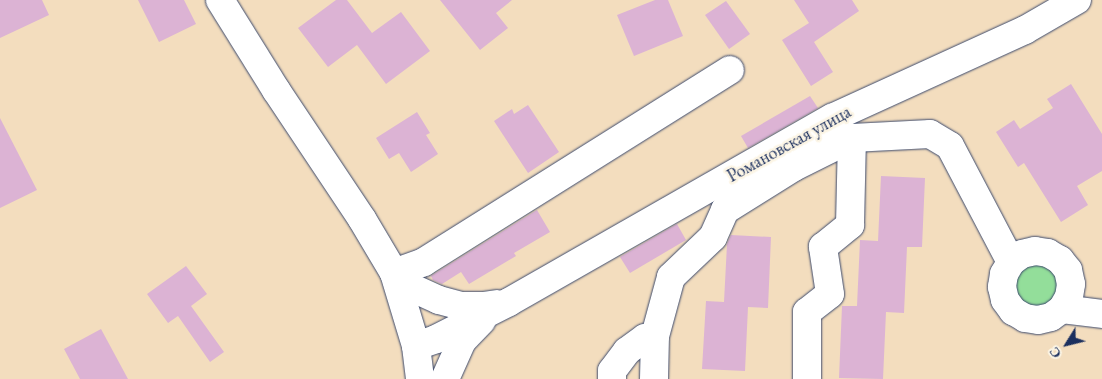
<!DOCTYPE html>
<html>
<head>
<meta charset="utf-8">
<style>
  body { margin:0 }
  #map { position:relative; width:1102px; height:379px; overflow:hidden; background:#f3ddbe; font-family:"EB Garamond",serif }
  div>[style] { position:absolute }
  .green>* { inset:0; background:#93de9a }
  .building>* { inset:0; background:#dcb3d4 }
  .roads { filter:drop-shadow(0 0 1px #3b496c) drop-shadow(0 0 1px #3b496c) }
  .minor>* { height:28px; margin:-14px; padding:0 14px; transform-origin:14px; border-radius:14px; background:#fff }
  span { translate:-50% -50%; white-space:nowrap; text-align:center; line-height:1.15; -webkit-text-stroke:5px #fcf5e5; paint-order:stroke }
  .street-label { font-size:18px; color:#1b2f5e }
  .north { position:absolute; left:1042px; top:319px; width:50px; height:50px; -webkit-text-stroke:4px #fcf5e5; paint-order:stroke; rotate:234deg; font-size:14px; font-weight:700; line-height:20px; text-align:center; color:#1b2f5e }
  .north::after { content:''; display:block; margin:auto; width:18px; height:22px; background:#1b2f5e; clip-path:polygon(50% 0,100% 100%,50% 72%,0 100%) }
</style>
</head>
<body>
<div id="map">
  <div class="green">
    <i style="clip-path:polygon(1045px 264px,1057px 273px,1060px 295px,1043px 309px,1022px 303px,1015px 290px,1018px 275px,1023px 269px,1030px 265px)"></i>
  </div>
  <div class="building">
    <i style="clip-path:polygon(0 0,42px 0,49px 15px,0 38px)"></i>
    <i style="clip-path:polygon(138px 0,184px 0,196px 24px,159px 42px)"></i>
    <i style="clip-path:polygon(336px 0,347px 0,372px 33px,401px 12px,430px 51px,386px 84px,357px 45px,328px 67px,298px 28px)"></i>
    <i style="clip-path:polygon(440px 0,512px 0,496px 13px,508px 28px,480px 50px)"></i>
    <i style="clip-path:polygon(655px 0,668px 0,683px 36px,634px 56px,617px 15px)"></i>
    <i style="clip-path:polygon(794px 0,852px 0,859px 11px,814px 42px,833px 72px,811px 86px,782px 40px,809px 23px)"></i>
    <i style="clip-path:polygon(726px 1px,750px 34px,729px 49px,705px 15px)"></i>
    <i style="clip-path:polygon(1071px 84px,1102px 134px,1102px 171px,1077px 186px,1088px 205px,1061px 222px,1024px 163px,1018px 167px,996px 132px,1014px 120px,1020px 129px,1053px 108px,1047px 99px)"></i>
    <i style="clip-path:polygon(810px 96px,818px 108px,748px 148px,741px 136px)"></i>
    <i style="clip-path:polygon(528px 105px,559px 152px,528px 173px,494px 121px,512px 109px,514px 114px)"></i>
    <i style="clip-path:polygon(417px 112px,430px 133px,426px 135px,438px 154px,411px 172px,399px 153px,389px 159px,376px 138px)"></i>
    <i style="clip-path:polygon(0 118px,37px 190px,0 208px)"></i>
    <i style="clip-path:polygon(881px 176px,925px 178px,922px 247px,907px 247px,904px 313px,886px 312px,883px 379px,839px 378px,842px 306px,857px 306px,860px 240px,878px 241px)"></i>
    <i style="clip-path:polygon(537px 210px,550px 232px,514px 253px,516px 256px,469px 284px,461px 272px,442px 284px,433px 280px,431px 276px)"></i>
    <i style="clip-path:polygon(677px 224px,686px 240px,630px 273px,620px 257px)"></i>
    <i style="clip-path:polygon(731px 235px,771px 237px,768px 308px,748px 307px,745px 371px,702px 369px,706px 301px,724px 302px,727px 244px)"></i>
    <i style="clip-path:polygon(186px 266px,207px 294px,191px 306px,224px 352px,210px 362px,178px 316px,168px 323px,147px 294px)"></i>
    <i style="clip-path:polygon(101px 329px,128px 379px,80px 379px,64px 349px)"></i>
  </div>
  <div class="roads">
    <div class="minor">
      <i style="left:220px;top:0;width:106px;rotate:58.1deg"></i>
      <i style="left:276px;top:90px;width:155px;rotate:56.3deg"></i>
      <i style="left:362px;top:219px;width:63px;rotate:59.3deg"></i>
      <i style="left:394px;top:273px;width:76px;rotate:73.2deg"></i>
      <i style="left:416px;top:346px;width:33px;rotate:83deg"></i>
      <i style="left:394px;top:273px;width:32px;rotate:-20deg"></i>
      <i style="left:424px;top:262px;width:361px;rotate:-32.1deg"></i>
      <i style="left:397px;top:281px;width:46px;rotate:24.3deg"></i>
      <i style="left:439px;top:300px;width:23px;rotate:15deg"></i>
      <i style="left:461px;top:306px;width:22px"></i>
      <i style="left:483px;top:306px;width:14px;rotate:-8deg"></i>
      <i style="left:1062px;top:309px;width:14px;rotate:-60deg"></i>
      <i style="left:1069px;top:297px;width:13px;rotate:-81deg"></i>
      <i style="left:1071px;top:284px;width:14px;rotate:-102deg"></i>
      <i style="left:1068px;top:270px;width:13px;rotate:-129deg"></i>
      <i style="left:1060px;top:260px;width:14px;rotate:-150deg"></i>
      <i style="left:1048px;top:253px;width:13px;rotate:-171deg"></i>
      <i style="left:1035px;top:251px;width:13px;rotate:167deg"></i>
      <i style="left:1022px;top:254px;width:14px;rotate:144deg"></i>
      <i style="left:1011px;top:262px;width:14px;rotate:120deg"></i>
      <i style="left:1004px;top:274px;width:13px;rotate:99deg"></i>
      <i style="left:1002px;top:287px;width:13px;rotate:77deg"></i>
      <i style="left:1005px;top:300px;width:14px;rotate:54deg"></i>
      <i style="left:1013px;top:311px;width:14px;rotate:30deg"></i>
      <i style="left:1025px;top:318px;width:13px;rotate:9deg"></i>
      <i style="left:1038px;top:320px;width:13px;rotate:-13deg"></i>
      <i style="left:1051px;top:317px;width:14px;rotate:-36deg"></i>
      <i style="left:1062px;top:309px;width:40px;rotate:7.1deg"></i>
      <i style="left:416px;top:346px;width:21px;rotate:-19deg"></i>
      <i style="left:436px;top:339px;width:82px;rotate:-26.9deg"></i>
      <i style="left:509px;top:302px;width:372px;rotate:-29.7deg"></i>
      <i style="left:832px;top:118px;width:212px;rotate:-24.5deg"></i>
      <i style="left:1025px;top:30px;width:60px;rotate:-30deg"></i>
      <i style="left:445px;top:379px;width:42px;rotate:-65.9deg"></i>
      <i style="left:462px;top:341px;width:28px;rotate:-46deg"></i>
      <i style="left:612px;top:379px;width:8px;rotate:-90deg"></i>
      <i style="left:612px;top:371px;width:25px;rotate:-53deg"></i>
      <i style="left:627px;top:351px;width:22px;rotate:-36deg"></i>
      <i style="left:645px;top:338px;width:10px;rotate:-11deg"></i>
      <i style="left:654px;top:379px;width:43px;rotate:-88.7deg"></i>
      <i style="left:655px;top:336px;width:61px;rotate:-74.8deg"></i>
      <i style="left:671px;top:277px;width:58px;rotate:-43.6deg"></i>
      <i style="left:713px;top:237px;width:30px;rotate:-66deg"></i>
      <i style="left:725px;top:210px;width:81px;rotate:-31.9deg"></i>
      <i style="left:794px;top:167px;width:65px;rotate:-26.6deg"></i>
      <i style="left:852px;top:138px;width:78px;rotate:-2.9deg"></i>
      <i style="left:930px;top:134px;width:23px;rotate:31deg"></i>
      <i style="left:950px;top:146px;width:131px;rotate:62.3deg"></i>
      <i style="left:807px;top:379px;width:67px;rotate:-90deg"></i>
      <i style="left:807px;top:312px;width:29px;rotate:-38deg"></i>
      <i style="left:830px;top:294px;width:48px;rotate:-98.5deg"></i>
      <i style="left:823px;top:247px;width:35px;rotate:-39deg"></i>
      <i style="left:850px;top:225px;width:87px;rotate:-88.7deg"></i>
    </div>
  </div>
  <div class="street-label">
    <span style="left:789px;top:144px;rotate:-29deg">Романовская улица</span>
  </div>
  <div class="north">С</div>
</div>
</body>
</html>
